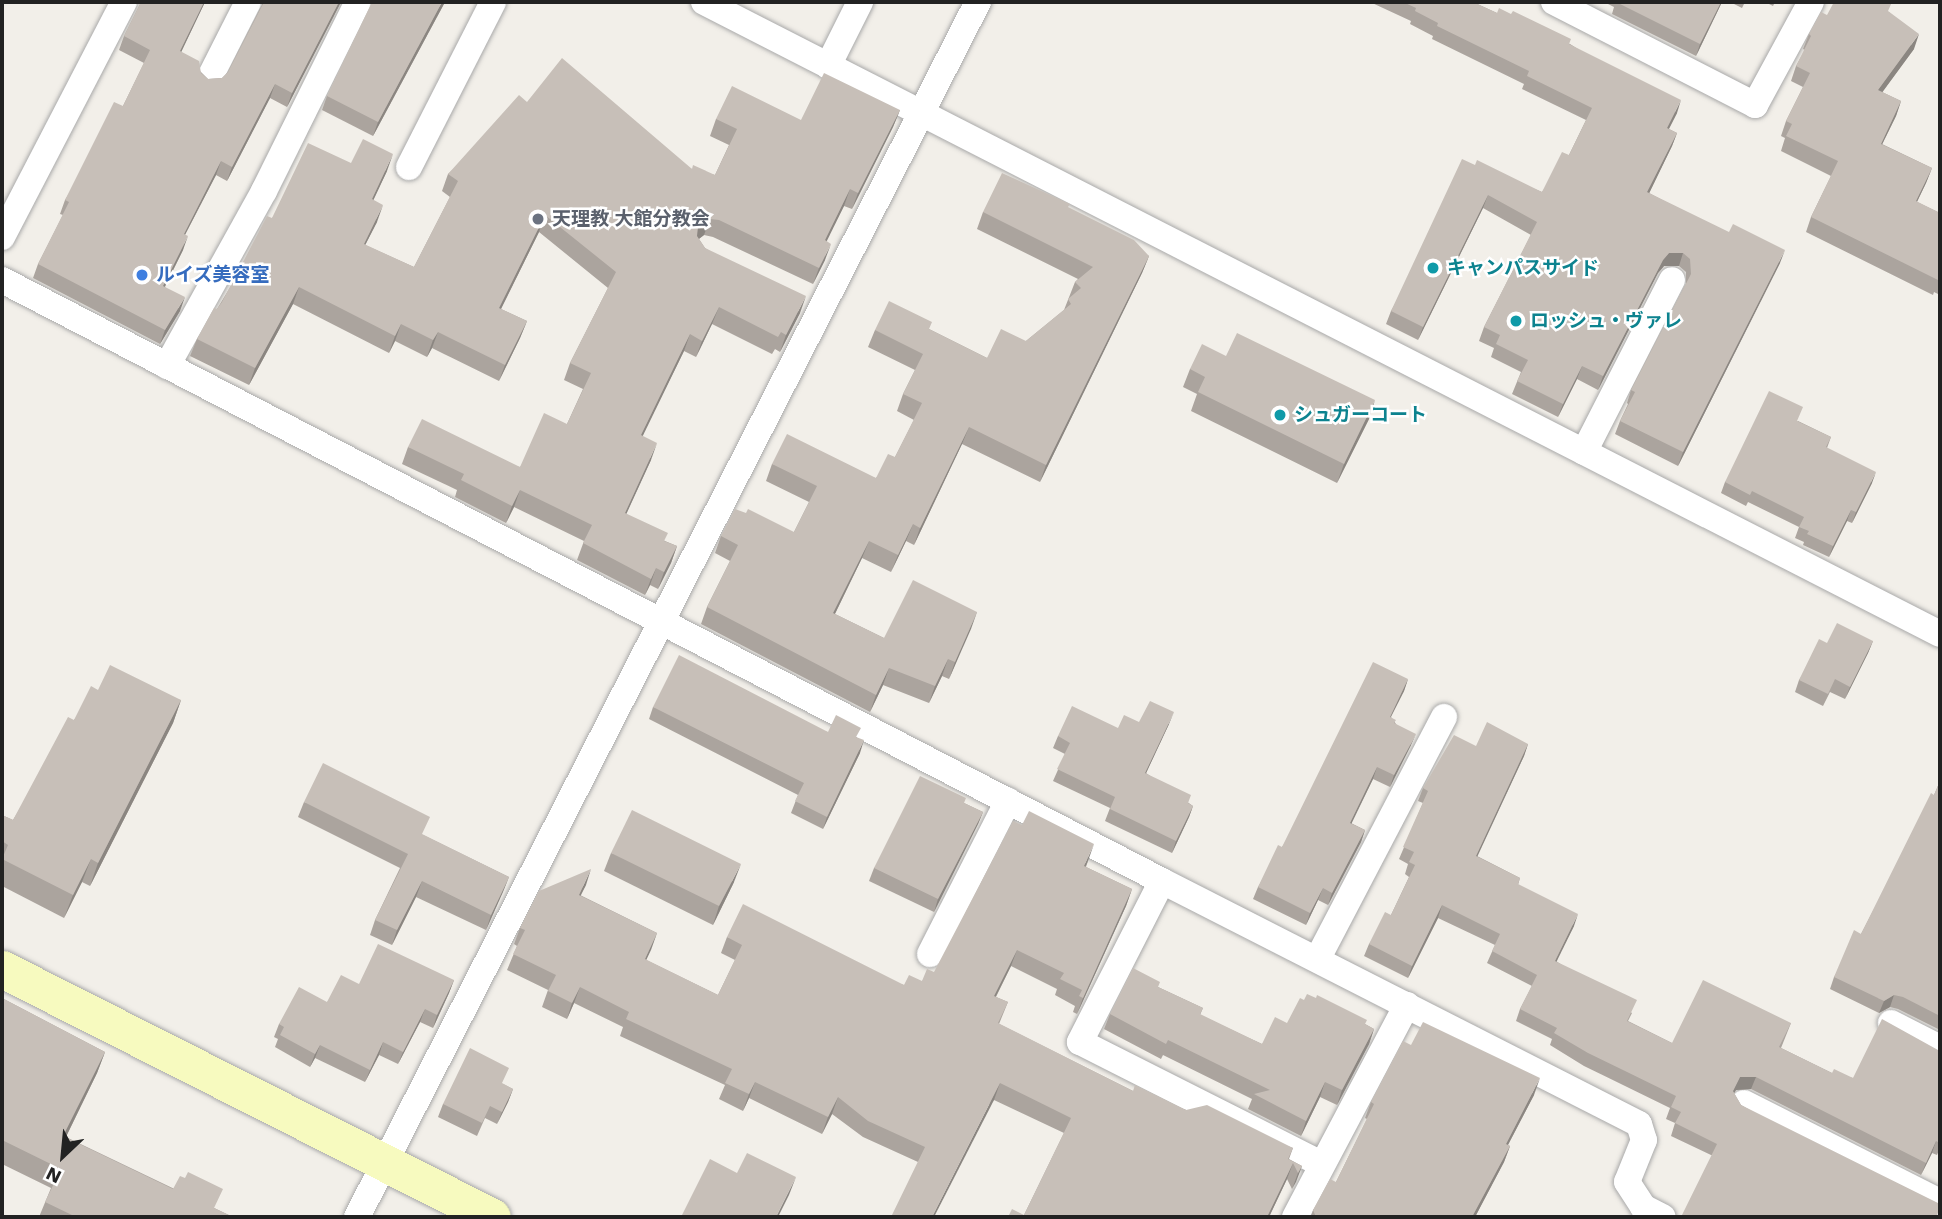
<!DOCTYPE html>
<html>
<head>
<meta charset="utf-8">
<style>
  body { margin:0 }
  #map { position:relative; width:1942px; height:1219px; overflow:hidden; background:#f2efe9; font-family:"Work Sans","Noto Sans JP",sans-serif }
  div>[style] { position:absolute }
  .roads { filter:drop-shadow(0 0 2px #a9a9a9) drop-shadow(0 0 2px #a9a9a9) }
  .street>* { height:26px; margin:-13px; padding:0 13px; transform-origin:13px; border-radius:13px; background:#fff }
  .secondary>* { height:37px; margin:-18.5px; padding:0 18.5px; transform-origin:18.5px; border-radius:18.5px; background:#f7fabf }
  .wall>* { inset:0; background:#aba49e }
  .shaded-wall>* { inset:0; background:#8b8681 }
  .building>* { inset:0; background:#c7bfb8 }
  .dots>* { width:19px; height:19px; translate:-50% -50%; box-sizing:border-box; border:4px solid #fff; border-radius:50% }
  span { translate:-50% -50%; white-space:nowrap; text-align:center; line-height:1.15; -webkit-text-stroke:5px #fff; paint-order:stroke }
  .worship-label { font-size:19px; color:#5b616d; font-weight:700 }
  .left { translate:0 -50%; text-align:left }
  .culture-label { font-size:19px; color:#0d838f; font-weight:700 }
  .shop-label { font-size:19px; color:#366cbe; font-weight:700 }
  .frame { position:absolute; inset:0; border:4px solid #222; pointer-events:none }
  .north { position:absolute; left:28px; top:1121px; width:70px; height:70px; -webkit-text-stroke:5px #fff; paint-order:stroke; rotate:206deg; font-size:19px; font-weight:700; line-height:28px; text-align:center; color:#222 }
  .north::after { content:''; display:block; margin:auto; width:24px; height:32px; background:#222; clip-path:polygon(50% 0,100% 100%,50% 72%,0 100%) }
</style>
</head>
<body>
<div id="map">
  <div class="roads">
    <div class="street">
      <i style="left:704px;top:2px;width:1388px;rotate:27.08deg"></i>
      <i style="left:1554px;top:2px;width:226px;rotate:27.1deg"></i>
      <i style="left:1755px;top:105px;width:117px;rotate:-61.5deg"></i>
      <i style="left:828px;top:66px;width:72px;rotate:-63.4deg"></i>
      <i style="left:209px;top:79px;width:86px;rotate:-63.1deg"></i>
      <i style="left:409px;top:167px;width:185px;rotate:-63deg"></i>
      <i style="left:2px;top:237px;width:265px;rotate:-62.6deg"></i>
      <i style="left:2px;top:280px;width:1306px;rotate:27.39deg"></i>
      <i style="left:1162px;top:881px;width:535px;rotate:27deg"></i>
      <i style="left:1639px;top:1124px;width:17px;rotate:73deg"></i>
      <i style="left:1644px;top:1140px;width:45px;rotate:112deg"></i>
      <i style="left:1627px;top:1182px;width:30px;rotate:57deg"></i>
      <i style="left:1643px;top:1207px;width:22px;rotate:27deg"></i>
      <i style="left:167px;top:366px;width:200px;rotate:-61deg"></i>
      <i style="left:264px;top:191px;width:211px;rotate:-63.6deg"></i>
      <i style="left:1584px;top:452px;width:193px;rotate:-62.9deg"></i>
      <i style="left:1162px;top:881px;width:181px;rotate:117deg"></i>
      <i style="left:1080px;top:1042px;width:271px;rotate:26.8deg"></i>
      <i style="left:930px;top:954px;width:172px;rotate:-63deg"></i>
      <i style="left:1318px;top:958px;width:272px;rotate:-62.4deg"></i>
      <i style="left:1891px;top:1023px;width:55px;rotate:27deg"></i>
      <i style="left:1744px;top:1103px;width:220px;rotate:26.8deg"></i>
      <i style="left:357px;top:1217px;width:1365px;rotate:-62.93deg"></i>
      <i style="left:1295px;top:1217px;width:240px;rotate:-62.2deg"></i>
    </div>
    <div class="secondary">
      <i style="left:2px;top:969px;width:549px;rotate:26.84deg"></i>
    </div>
  </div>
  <div class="wall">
    <i style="clip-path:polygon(141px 2px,205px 2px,181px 52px,208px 79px,222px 78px,228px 72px,262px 5px,262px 2px,341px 2px,287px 107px,270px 98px,227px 181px,216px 175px,185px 235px,183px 250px,165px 287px,180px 311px,160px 344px,33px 278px,38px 264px,63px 215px,60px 214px,65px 200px,123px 106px,144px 63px,119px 50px,124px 36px)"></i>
    <i style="clip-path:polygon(445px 2px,373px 136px,322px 110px,327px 96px)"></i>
    <i style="clip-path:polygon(1370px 2px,1473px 2px,1497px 13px,1570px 44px,1677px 113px,1669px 129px,1677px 133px,1672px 146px,1649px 193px,1780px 263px,1678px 466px,1615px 434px,1620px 421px,1628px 404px,1627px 403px,1631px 390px,1686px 284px,1686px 272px,1679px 266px,1664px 266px,1658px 273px,1598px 390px,1577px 379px,1558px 417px,1512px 394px,1521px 372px,1491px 357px,1494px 348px,1479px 341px,1484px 327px,1531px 235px,1483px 208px,1418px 340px,1386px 324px,1391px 311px,1475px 165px,1542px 192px,1569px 155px,1586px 120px,1522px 89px,1524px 84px,1432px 39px,1433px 36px,1410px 24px,1411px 21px)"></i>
    <i style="clip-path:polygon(1604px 2px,1722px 2px,1696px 56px,1612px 14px,1614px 7px)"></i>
    <i style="clip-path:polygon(1730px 2px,1745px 2px,1742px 8px)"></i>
    <i style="clip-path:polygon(1765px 2px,1775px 2px,1773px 6px)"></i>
    <i style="clip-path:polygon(1889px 12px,1914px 49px,1882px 92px,1901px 101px,1896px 116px,1882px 144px,1932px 168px,1926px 183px,1917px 202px,1940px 213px,1940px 295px,1934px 292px,1933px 295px,1806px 232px,1811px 217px,1831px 176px,1781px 151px,1785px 138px,1781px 136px,1786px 121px,1803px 87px,1791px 81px,1796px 66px,1805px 50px,1803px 49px,1809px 34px,1827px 15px)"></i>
    <i style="clip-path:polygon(527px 102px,692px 169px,715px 175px,729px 145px,710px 136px,716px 119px,801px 120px,900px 110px,893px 127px,852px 209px,844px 206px,826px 241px,825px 260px,813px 284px,713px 237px,704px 235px,699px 239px,705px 248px,800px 313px,780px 352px,775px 349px,772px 354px,712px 324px,696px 357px,684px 351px,642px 436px,651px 460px,626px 514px,665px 541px,677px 546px,671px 563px,658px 589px,650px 585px,645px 595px,577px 560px,584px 541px,514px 507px,506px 523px,455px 497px,457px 490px,402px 464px,408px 447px,520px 467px,567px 424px,583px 389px,564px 380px,570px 363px,608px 288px,539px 232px,501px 309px,527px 321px,520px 338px,499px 381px,432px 348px,427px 357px,395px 341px,389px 353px,293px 304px,249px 385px,190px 356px,197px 339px,217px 309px,272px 218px,351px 163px,387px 171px,373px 200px,377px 222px,365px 245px,414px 267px,450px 197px,442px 191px,448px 174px)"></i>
    <i style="clip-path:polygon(1069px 208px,1149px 256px,1142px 273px,1040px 482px,962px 444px,914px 545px,906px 541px,891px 572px,862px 558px,835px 614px,884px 638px,977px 612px,949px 679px,942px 676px,929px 703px,883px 685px,870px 712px,701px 624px,707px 607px,730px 561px,715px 553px,721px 536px,794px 532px,809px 502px,766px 481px,772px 464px,876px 478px,895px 457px,914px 420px,897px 411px,903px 394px,915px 370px,868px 347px,875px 330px,929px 329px,987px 358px,1026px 341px,1064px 310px,1075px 282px,1078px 279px,977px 229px,983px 212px)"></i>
    <i style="clip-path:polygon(1226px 356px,1369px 419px,1337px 483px,1191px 411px,1197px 394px,1183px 387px,1190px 369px)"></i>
    <i style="clip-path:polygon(1798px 421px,1831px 437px,1827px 448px,1872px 483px,1852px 523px,1847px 521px,1829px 557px,1803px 545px,1804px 542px,1795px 538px,1799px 527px,1748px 502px,1746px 506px,1721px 493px,1725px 482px)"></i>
    <i style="clip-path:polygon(1873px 641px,1868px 653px,1845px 699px,1830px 692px,1823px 706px,1795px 692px,1799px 680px,1827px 643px)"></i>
    <i style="clip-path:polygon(1408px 679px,1404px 691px,1391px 717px,1411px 745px,1390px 787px,1373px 779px,1351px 823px,1365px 830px,1361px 842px,1328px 905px,1318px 900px,1306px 925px,1253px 899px,1258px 887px,1282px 847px)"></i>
    <i style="clip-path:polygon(98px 690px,181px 700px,173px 723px,90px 886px,82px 882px,64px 918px,2px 886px,2px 815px,13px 820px,74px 720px)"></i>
    <i style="clip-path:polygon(653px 707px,828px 732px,857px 737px,860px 753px,823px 829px,791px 813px,798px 795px,649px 719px)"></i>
    <i style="clip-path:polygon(1139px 722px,1169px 724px,1146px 773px,1193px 806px,1189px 817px,1172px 853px,1105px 821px,1110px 808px,1053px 781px,1065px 754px,1053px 748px,1058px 736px,1118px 728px)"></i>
    <i style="clip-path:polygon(1528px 744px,1524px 756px,1477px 856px,1520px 878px,1518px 885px,1574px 926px,1556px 961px,1632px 1013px,1628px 1021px,1672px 1043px,1791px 1023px,1781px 1048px,1832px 1073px,1853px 1078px,1940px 1050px,1940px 1148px,1937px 1155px,1932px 1153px,1921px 1175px,1751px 1089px,1736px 1090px,1734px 1093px,1741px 1105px,1938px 1217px,1711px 1155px,1671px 1136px,1675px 1123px,1666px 1119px,1670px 1108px,1584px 1066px,1550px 1045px,1552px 1039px,1516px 1021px,1520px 1009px,1532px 986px,1487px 963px,1495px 945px,1438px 918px,1408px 978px,1364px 956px,1369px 944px,1391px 915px,1409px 877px,1405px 874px,1408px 864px,1399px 859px,1423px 803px,1418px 801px,1423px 788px,1476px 746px)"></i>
    <i style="clip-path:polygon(1940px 781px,1940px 1030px,1898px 1009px,1890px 1007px,1879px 1013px,1830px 989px,1834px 977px,1861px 934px,1934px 795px)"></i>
    <i style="clip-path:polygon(304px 802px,423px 835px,509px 877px,486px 930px,416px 897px,392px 945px,370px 935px,375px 920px,400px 868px,298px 817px)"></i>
    <i style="clip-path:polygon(964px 803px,983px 812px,978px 824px,934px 912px,869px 881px,874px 868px)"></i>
    <i style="clip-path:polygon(611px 853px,734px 882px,713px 925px,604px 871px)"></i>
    <i style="clip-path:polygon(1088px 861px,1086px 867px,1132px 889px,1126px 906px,1077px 1014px,1073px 1012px,1075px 1006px,1055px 995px,1057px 989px,1011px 966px,996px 997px,1008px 1002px,999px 1024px,1133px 1091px,1293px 1148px,1289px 1159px,1302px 1166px,1292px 1189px,1287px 1179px,1269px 1217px,1008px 1217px,1024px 1215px,1064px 1133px,994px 1100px,918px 1162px,863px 1137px,832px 1114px,822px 1134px,749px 1098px,743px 1111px,719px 1099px,725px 1085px,620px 1036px,623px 1027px,574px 1003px,567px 1019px,542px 1007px,548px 990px,507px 970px,517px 946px,514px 944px,520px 928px,586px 885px,580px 895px,657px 933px,646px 960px,718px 995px,735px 960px,721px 953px,727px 937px,904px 985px,922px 981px)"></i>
    <i style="clip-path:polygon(454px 980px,449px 993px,433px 1028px,420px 1022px,398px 1064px,379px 1055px,365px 1082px,315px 1058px,310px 1067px,275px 1047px,278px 1039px,274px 1037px,279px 1024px,327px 1002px,359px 984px)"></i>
    <i style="clip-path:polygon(1158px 987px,1203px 1008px,1200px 1015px,1262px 1044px,1287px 1023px,1365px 1024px,1374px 1029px,1369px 1044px,1337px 1105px,1320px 1097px,1301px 1136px,1248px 1109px,1252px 1099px,1163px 1055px,1161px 1059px,1104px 1029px,1110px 1014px)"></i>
    <i style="clip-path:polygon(2px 998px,105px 1052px,97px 1073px,66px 1137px,233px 1217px,39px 1217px,51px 1188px,2px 1164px)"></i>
    <i style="clip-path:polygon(1411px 1045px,1534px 1095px,1508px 1145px,1510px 1146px,1504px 1162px,1475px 1217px,1311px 1217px,1313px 1210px,1336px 1182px,1367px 1119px,1365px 1118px,1371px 1102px)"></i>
    <i style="clip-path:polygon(503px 1084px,513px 1089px,508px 1102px,497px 1124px,485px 1118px,477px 1136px,438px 1117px,443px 1104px)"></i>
  </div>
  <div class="shaded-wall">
    <i style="clip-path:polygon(204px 2px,205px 2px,175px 65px,180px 51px)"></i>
    <i style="clip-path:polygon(339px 2px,341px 2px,287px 107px,292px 93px)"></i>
    <i style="clip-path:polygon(442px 2px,445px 2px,373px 136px,378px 122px)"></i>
    <i style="clip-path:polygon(1721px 2px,1722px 2px,1696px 56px,1700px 44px)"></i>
    <i style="clip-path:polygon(1919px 34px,1914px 49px,1873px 105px,1878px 90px)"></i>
    <i style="clip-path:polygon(275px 84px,270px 98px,227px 181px,232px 167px)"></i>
    <i style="clip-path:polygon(1681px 100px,1677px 113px,1662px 142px,1667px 128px)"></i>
    <i style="clip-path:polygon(1901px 101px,1896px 116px,1875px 159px,1881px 144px)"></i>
    <i style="clip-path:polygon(900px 110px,893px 127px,852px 209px,858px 193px)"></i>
    <i style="clip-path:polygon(1677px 133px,1672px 146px,1643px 206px,1647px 192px)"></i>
    <i style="clip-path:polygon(393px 154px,387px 171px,366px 216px,372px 199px)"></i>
    <i style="clip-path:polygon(221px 161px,216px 175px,178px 248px,184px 234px)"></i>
    <i style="clip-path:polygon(1932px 168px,1926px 183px,1910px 216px,1916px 201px)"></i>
    <i style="clip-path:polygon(850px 189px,844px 206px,819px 257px,825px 240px)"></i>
    <i style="clip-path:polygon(1488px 195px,1483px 208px,1418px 340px,1423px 327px)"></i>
    <i style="clip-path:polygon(383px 205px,377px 222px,357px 261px,364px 244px)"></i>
    <i style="clip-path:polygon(545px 215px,539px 232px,493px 325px,499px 308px)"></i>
    <i style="clip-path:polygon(710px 219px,704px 235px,692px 244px,698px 227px)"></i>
    <i style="clip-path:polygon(188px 236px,183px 250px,158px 300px,163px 286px)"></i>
    <i style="clip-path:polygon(831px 244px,825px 260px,813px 284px,819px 268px)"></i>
    <i style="clip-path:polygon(1785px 250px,1780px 263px,1678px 466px,1683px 452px)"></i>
    <i style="clip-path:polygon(1669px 253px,1683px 253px,1679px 266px,1664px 266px,1658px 273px,1598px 390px,1603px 376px,1663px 260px)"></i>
    <i style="clip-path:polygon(1149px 256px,1142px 273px,1040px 482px,1046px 465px)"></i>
    <i style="clip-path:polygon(299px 287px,293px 304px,249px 385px,255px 368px)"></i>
    <i style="clip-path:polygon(806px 296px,800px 313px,780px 352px,786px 335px)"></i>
    <i style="clip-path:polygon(185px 297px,180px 311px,160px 344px,165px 330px)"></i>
    <i style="clip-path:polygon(719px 307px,712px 324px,696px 357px,702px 341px)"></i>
    <i style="clip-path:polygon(527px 321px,520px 338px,499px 381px,505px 365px)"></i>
    <i style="clip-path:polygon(401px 324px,395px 341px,389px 353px,395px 336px)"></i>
    <i style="clip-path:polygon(438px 332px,432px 348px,427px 357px,433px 340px)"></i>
    <i style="clip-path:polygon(690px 334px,684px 351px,635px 452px,641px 435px)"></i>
    <i style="clip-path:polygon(1582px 366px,1577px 379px,1558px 417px,1563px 404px)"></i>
    <i style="clip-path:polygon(1375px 400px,1369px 419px,1337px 483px,1344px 464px)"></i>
    <i style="clip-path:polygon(969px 427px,962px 444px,914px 545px,920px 528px)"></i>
    <i style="clip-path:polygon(657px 443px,651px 460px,619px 530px,625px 513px)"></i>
    <i style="clip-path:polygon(1876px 472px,1872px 483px,1852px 523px,1856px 512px)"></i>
    <i style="clip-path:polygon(520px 490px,514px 507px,506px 523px,512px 506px)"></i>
    <i style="clip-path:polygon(1851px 510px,1847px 521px,1829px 557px,1833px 546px)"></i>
    <i style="clip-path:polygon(913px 524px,906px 541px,891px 572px,898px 555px)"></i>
    <i style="clip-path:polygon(869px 541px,862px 558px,827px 630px,833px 613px)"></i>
    <i style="clip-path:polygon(677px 546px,671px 563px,658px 589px,664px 572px)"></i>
    <i style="clip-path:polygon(656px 568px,650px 585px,645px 595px,651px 579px)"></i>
    <i style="clip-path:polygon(977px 612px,971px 629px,949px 679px,955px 662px)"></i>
    <i style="clip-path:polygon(1873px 641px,1868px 653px,1845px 699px,1850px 687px)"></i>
    <i style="clip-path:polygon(948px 659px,942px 676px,929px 703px,935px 686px)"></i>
    <i style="clip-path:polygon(889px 668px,883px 685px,870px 712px,876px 695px)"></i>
    <i style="clip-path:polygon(1408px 679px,1404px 691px,1385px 728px,1390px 717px)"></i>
    <i style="clip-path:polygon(181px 700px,173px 723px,90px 886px,98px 863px)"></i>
    <i style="clip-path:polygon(1174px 712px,1169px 724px,1141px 784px,1145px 773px)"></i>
    <i style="clip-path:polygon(1416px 734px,1411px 745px,1390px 787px,1394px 775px)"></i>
    <i style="clip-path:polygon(864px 740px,860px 753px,823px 829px,827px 817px)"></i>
    <i style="clip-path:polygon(1528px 744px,1524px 756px,1472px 868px,1476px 856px)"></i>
    <i style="clip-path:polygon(1377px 767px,1373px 779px,1346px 835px,1350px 823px)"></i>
    <i style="clip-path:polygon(1193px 806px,1189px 817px,1172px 853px,1176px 841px)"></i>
    <i style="clip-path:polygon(983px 812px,978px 824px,934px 912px,938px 899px)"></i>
    <i style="clip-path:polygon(1365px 830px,1361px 842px,1328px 905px,1332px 893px)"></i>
    <i style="clip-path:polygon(1094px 844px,1088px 861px,1078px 882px,1084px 866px)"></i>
    <i style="clip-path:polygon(91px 859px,82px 882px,64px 918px,73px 895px)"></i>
    <i style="clip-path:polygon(741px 864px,734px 882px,713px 925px,719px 906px)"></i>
    <i style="clip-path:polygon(591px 869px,586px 885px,573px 911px,579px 895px)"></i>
    <i style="clip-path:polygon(509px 877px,503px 892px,486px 930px,491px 915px)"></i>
    <i style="clip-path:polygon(422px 881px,416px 897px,392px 945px,397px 930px)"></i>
    <i style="clip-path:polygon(1323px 888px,1318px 900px,1306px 925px,1310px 913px)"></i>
    <i style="clip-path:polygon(1132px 889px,1126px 906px,1077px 1014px,1083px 998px)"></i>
    <i style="clip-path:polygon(1442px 905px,1438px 918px,1408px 978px,1412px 966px)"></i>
    <i style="clip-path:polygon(1578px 914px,1574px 926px,1551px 973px,1555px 961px)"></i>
    <i style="clip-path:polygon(657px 933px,651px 950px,639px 975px,645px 959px)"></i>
    <i style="clip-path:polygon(1017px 950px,1011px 966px,988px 1012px,994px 996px)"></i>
    <i style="clip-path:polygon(454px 980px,449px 993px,433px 1028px,437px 1015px)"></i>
    <i style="clip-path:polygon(580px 987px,574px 1003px,567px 1019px,572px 1003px)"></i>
    <i style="clip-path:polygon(1894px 995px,1890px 1007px,1879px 1013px,1884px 1001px)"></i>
    <i style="clip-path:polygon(425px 1009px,420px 1022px,398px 1064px,403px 1052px)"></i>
    <i style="clip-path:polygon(1374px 1029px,1369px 1044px,1337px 1105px,1342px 1090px)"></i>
    <i style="clip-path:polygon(383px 1042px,379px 1055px,365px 1082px,370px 1070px)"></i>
    <i style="clip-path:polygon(320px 1045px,315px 1058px,310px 1067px,315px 1054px)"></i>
    <i style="clip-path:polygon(105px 1052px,97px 1073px,56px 1157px,63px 1136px)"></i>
    <i style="clip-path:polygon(1740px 1077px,1756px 1077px,1751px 1089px,1736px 1090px,1728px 1103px,1733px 1091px)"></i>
    <i style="clip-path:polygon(1540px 1078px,1534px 1095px,1500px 1160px,1506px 1144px)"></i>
    <i style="clip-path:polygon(755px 1082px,749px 1098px,743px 1111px,749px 1094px)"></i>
    <i style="clip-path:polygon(1325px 1082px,1320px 1097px,1301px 1136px,1306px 1121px)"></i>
    <i style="clip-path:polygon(1000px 1083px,994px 1100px,934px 1217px,932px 1217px)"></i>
    <i style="clip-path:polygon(513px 1089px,508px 1102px,497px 1124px,502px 1112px)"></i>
    <i style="clip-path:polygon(838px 1097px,832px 1114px,822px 1134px,828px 1117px)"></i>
    <i style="clip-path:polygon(1936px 1141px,1932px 1153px,1921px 1175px,1926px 1163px)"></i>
    <i style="clip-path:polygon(1510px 1146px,1504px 1162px,1475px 1217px,1472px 1217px)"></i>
    <i style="clip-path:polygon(1293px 1163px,1287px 1179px,1269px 1217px,1267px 1217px)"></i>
    <i style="clip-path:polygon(1302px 1166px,1296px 1182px,1292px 1189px,1298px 1173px)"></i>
    <i style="clip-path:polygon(796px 1177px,789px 1195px,778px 1217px,776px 1217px)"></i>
  </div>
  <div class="building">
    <i style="clip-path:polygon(141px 2px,204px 2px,180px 51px,199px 61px,201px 73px,208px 79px,222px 78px,228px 72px,264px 2px,339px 2px,292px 93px,275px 84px,232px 167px,221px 161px,184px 234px,188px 236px,163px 286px,185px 297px,165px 330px,38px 264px,69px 202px,65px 200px,114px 102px,123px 106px,150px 50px,124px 36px)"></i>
    <i style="clip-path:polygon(372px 2px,442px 2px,378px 122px,327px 96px)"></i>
    <i style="clip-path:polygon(1403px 2px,1473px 2px,1497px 13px,1499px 8px,1511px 14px,1513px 11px,1571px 39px,1569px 44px,1681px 100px,1667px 128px,1677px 133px,1647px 192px,1729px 232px,1733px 224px,1785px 250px,1683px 452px,1620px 421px,1635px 392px,1631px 390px,1691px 274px,1690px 259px,1683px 253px,1669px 253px,1663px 260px,1603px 376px,1582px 366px,1563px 404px,1517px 381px,1528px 360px,1496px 344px,1500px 335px,1484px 327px,1537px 222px,1488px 195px,1423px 327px,1391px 311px,1462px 159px,1475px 165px,1477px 160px,1542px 192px,1562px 152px,1569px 155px,1592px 108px,1527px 76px,1529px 71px,1437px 26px,1438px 23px,1415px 11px,1416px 8px)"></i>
    <i style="clip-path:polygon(1616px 2px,1721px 2px,1700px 44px)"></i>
    <i style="clip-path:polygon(1834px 2px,1892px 2px,1888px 11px,1919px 34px,1878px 90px,1901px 101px,1881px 144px,1932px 168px,1916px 201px,1940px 213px,1940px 277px,1938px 280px,1811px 217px,1838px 161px,1786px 136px,1792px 124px,1786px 121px,1810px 73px,1796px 66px,1811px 36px,1809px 34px,1821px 12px,1827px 15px)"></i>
    <i style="clip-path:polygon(562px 58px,692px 169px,693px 165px,715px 175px,737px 129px,716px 119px,732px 86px,801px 120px,824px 73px,900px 110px,858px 193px,850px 189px,825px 240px,831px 244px,819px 268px,719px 220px,710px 219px,698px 227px,697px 236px,705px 248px,806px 296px,786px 335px,781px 332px,778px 337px,719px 307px,702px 341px,690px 334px,641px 435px,657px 443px,625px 513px,668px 533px,664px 541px,677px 546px,664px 572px,656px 568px,651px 579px,583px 543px,592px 525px,520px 490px,512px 506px,461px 480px,464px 474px,408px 447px,422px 419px,520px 467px,544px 413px,567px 424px,591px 373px,570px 363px,616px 272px,545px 215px,499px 308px,527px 321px,505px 365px,438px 332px,433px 340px,401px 324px,395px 336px,299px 287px,255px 368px,197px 339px,214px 308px,217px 309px,222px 302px,267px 216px,272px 218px,308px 143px,351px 163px,363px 139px,393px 154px,372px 199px,383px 205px,364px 244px,414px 267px,458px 181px,448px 174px,519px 95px,527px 102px)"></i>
    <i style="clip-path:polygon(1002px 173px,1070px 204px,1068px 207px,1134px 240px,1149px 256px,1046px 465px,969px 427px,920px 528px,913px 524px,898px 555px,869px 541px,833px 613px,884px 638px,913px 580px,977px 612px,955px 662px,948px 659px,935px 686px,889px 668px,876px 695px,707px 607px,738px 545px,721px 536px,735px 509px,746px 513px,748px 509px,794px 532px,817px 486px,772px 464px,787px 434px,876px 478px,888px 454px,895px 457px,922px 403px,903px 394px,923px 354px,875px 330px,889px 301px,932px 322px,929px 329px,987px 358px,1001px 329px,1026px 341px,1071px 304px,1068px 299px,1081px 288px,1075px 282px,1093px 267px,983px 212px)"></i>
    <i style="clip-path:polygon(1237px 333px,1375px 400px,1344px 464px,1198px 392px,1205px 377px,1190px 369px,1202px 344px,1226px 356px)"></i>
    <i style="clip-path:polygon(1769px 391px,1803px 407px,1797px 421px,1831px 437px,1826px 447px,1876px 472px,1856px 512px,1851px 510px,1833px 546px,1807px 534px,1809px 531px,1799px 527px,1804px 517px,1752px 491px,1750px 495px,1725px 482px)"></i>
    <i style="clip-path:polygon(1837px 623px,1873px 641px,1850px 687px,1835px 679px,1828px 694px,1799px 680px,1819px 639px,1827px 643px)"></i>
    <i style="clip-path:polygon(679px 655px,828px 732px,836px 715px,861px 728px,856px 737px,864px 740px,827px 817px,795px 801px,804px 783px,653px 707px)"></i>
    <i style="clip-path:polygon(1373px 662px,1408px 679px,1390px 717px,1396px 720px,1394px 723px,1416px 734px,1394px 775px,1377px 767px,1350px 823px,1365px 830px,1332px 893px,1323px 888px,1310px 913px,1258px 887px,1278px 845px,1282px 847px)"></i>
    <i style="clip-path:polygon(110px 665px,181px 700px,98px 863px,91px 859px,73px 895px,2px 859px,8px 845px,2px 841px,2px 815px,13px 820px,68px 717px,74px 720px,91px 686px,98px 690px)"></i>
    <i style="clip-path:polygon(1150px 701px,1174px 712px,1145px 773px,1191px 795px,1188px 803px,1193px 806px,1176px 841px,1110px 809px,1115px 797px,1057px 769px,1070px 743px,1058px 736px,1072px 706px,1118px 728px,1124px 715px,1139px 722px)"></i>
    <i style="clip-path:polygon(1487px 722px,1528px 744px,1476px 856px,1520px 878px,1518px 884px,1578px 914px,1555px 961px,1637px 1000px,1627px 1021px,1672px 1043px,1703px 980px,1791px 1023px,1779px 1047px,1832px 1073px,1834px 1069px,1853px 1078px,1882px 1019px,1938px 1050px,1940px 1050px,1940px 1143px,1936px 1141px,1926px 1163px,1756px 1077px,1740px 1077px,1733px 1091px,1741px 1105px,1940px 1204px,1940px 1209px,1936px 1217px,1681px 1217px,1717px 1144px,1675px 1123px,1681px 1112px,1671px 1107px,1676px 1096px,1588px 1053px,1554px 1033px,1557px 1028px,1520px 1009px,1537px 975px,1492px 951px,1500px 934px,1442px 905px,1412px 966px,1369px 944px,1385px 912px,1391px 915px,1415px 865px,1409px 862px,1414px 852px,1403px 847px,1428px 791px,1423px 788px,1454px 735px,1476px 746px)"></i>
    <i style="clip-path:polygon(323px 763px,430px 817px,422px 834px,509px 877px,491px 915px,422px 881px,397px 930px,375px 920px,408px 854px,304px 802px)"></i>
    <i style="clip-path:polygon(920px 776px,966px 798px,964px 803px,983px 812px,938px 899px,874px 868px)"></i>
    <i style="clip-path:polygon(1940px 781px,1940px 1016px,1903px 997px,1894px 995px,1884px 1001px,1834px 977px,1854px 930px,1861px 934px,1931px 793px,1934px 795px)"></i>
    <i style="clip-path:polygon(632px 810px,741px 864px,719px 906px,611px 853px)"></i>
    <i style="clip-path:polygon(1029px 811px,1094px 844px,1084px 866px,1132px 889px,1083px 998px,1079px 996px,1082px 990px,1060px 979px,1064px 973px,1017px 950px,994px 996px,1008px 1002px,998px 1023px,1133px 1091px,1135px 1085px,1186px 1110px,1207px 1105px,1293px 1148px,1288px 1159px,1302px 1166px,1298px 1173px,1293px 1163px,1267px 1217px,1008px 1217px,1012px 1209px,1024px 1215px,1071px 1118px,1000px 1083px,932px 1217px,891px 1217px,925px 1147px,868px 1121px,838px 1097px,828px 1117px,755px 1082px,749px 1094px,725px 1083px,732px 1069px,626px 1019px,629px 1012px,580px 987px,572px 1003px,548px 991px,556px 975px,513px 954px,525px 930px,520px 928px,539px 891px,591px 869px,579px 895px,657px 933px,645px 959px,718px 995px,742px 945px,727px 937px,743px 904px,904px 985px,909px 975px,922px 981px,927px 969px,934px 972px,1013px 821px,1022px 825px)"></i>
    <i style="clip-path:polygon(378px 944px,454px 980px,437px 1015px,425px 1009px,403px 1052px,383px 1042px,370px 1070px,320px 1045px,315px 1054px,280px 1035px,284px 1027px,279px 1024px,299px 987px,327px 1002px,341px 975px,359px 984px)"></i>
    <i style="clip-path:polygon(1133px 968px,1160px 982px,1158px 987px,1203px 1008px,1200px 1014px,1262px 1044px,1275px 1017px,1287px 1023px,1300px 998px,1304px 1000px,1307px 994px,1316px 998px,1317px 995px,1367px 1020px,1365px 1024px,1374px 1029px,1342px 1090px,1325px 1082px,1306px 1121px,1254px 1094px,1270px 1090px,1168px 1040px,1166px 1044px,1110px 1014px)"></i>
    <i style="clip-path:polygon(2px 998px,105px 1052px,63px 1136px,173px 1189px,180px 1176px,185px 1178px,188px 1172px,223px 1189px,214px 1208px,233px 1217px,73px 1217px,74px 1216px,45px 1202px,61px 1169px,2px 1140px)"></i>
    <i style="clip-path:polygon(1423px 1022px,1540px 1078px,1506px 1144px,1510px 1146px,1472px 1217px,1316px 1217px,1313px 1210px,1330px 1179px,1336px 1182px,1374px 1104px,1371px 1102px,1403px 1041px,1411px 1045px)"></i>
    <i style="clip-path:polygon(470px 1048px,509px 1068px,502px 1083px,513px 1089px,502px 1112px,490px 1106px,482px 1123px,443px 1104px)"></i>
    <i style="clip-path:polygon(747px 1153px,796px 1177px,776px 1217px,681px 1217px,710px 1159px,737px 1173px)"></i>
  </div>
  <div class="dots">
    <i style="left:538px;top:219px;background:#6b7280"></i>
    <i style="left:1433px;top:268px;background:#0f9aa8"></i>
    <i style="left:142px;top:275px;background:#3f7fe0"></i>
    <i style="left:1516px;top:321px;background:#0f9aa8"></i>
    <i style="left:1280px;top:415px;background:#0f9aa8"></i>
  </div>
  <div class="worship-label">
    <span class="left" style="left:552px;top:219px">天理教 大館分教会</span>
  </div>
  <div class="culture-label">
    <span class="left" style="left:1447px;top:268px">キャンパスサイド</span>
    <span class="left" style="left:1530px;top:321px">ロッシュ・ヴァレ</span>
    <span class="left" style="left:1294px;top:415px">シュガーコート</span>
  </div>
  <div class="shop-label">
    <span class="left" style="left:156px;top:275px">ルイズ美容室</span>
  </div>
  <div class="frame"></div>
  <div class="north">N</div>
</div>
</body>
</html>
